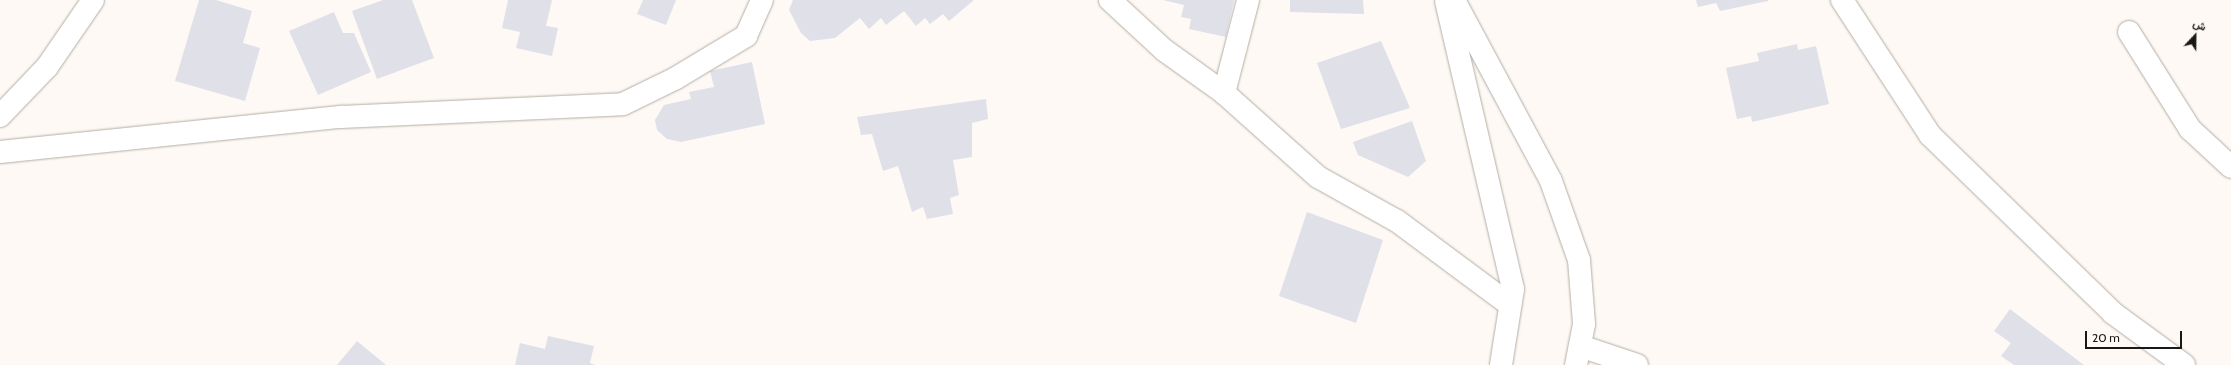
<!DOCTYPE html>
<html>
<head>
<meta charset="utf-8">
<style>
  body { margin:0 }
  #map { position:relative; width:2231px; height:365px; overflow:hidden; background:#fef9f4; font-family:Cabin,Vazirmatn,sans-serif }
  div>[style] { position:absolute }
  .building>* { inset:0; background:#e0e0e9 }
  .roads { filter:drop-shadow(0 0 1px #b3ada6) drop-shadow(0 0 1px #b3ada6) }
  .minor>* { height:22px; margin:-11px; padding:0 11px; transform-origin:11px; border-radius:11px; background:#fff }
  .major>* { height:22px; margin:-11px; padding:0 11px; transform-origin:11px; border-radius:11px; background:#fff }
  span { translate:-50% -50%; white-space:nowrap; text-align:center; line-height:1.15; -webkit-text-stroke:3px #fef9f4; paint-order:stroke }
  .north { position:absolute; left:2175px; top:16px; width:40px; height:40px; -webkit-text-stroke:3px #fef9f4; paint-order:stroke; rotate:22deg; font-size:11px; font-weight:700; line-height:16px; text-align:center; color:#1a1816 }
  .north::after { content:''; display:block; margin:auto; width:14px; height:18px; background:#1a1816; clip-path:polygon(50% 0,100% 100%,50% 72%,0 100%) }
  .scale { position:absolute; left:2085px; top:331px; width:97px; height:18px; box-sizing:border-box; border:2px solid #1a1816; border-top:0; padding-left:5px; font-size:12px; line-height:14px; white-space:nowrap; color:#1a1816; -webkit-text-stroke:3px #fef9f4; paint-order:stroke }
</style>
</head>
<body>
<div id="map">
  <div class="building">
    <i style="clip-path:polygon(199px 0,216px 0,252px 11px,243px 43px,260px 48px,245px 101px,175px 81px)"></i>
    <i style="clip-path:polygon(383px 0,412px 0,434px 58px,377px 79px,352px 11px)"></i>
    <i style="clip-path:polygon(508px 0,552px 0,546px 26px,558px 28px,552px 56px,516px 48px,520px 32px,502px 28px)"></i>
    <i style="clip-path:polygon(643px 0,676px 0,666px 25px,637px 14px)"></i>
    <i style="clip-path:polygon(793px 0,974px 0,949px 21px,943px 14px,930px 24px,925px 18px,916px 26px,904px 11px,886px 25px,881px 18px,869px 29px,860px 18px,835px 38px,810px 41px,801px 33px,789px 10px)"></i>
    <i style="clip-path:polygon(1163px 0,1234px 0,1226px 37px,1189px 29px,1191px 19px,1181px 17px,1184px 5px)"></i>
    <i style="clip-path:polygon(1290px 0,1363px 0,1364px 14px,1290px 12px)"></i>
    <i style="clip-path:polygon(1696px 0,1768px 0,1768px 1px,1720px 11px,1716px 3px,1698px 7px)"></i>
    <i style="clip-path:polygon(334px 12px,343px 33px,354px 33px,371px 72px,318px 95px,289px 31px)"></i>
    <i style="clip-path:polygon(1381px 41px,1410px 108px,1341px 129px,1317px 63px)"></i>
    <i style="clip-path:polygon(1797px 44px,1798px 50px,1816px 46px,1829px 104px,1752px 122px,1751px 116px,1737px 119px,1726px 68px,1759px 61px,1757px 53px)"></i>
    <i style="clip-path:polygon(752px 62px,765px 124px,681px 142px,667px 139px,657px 130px,655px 120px,664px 105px,691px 99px,689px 92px,714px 87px,710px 71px)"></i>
    <i style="clip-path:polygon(986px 99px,988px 119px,972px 123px,972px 157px,953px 160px,959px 195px,950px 198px,953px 214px,927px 219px,923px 207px,912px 212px,898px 166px,883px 171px,872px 134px,861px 135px,857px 117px)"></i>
    <i style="clip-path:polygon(1412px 121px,1426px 161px,1408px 177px,1358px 155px,1353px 142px)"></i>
    <i style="clip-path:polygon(1307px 212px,1383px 240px,1356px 323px,1279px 296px)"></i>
    <i style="clip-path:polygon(2010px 309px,2084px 365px,2014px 365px,2001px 356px,2011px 343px,1994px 331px)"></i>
    <i style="clip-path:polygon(548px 336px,594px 346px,590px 363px,595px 365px,515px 365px,520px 343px,545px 349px)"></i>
    <i style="clip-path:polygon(357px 341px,386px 365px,337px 365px)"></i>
  </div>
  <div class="roads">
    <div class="minor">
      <i style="left:1110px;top:0;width:74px;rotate:42.8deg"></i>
      <i style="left:1164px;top:50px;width:74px;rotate:35.6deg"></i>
      <i style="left:1224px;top:93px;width:126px;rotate:41.8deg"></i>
      <i style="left:1318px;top:177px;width:90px;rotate:29.1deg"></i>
      <i style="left:1397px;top:221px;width:141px;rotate:36.6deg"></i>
      <i style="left:1842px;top:0;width:161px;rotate:56.9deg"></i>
      <i style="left:1930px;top:135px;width:255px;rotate:44.2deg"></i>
      <i style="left:2113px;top:313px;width:88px;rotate:36.2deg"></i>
      <i style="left:2129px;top:32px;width:115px;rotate:57.8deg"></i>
      <i style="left:2190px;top:129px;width:56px;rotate:42.8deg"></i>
      <i style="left:1224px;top:93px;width:96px;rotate:-75.5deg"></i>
      <i style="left:0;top:116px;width:68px;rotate:-46.2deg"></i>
      <i style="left:47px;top:67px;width:81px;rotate:-55.5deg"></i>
      <i style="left:0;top:152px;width:343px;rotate:-5.9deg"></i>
      <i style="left:341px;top:117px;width:282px;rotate:-2.6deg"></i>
      <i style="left:623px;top:104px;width:59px;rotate:-26.1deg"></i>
      <i style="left:676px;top:78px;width:82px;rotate:-31deg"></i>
      <i style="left:746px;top:36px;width:39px;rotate:-66deg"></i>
      <i style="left:1580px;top:346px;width:60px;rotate:18.4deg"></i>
    </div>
    <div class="major">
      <i style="left:1454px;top:0;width:205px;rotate:61.8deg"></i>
      <i style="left:1551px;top:181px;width:84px;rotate:70.5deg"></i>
      <i style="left:1579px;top:260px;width:64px;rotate:85.5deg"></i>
      <i style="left:1584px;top:324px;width:42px;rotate:101deg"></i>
      <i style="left:1446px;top:1px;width:296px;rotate:76.9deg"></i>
      <i style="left:1513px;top:289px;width:77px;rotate:99deg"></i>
    </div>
  </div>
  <div class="north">ش</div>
  <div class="scale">20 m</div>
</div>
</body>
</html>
